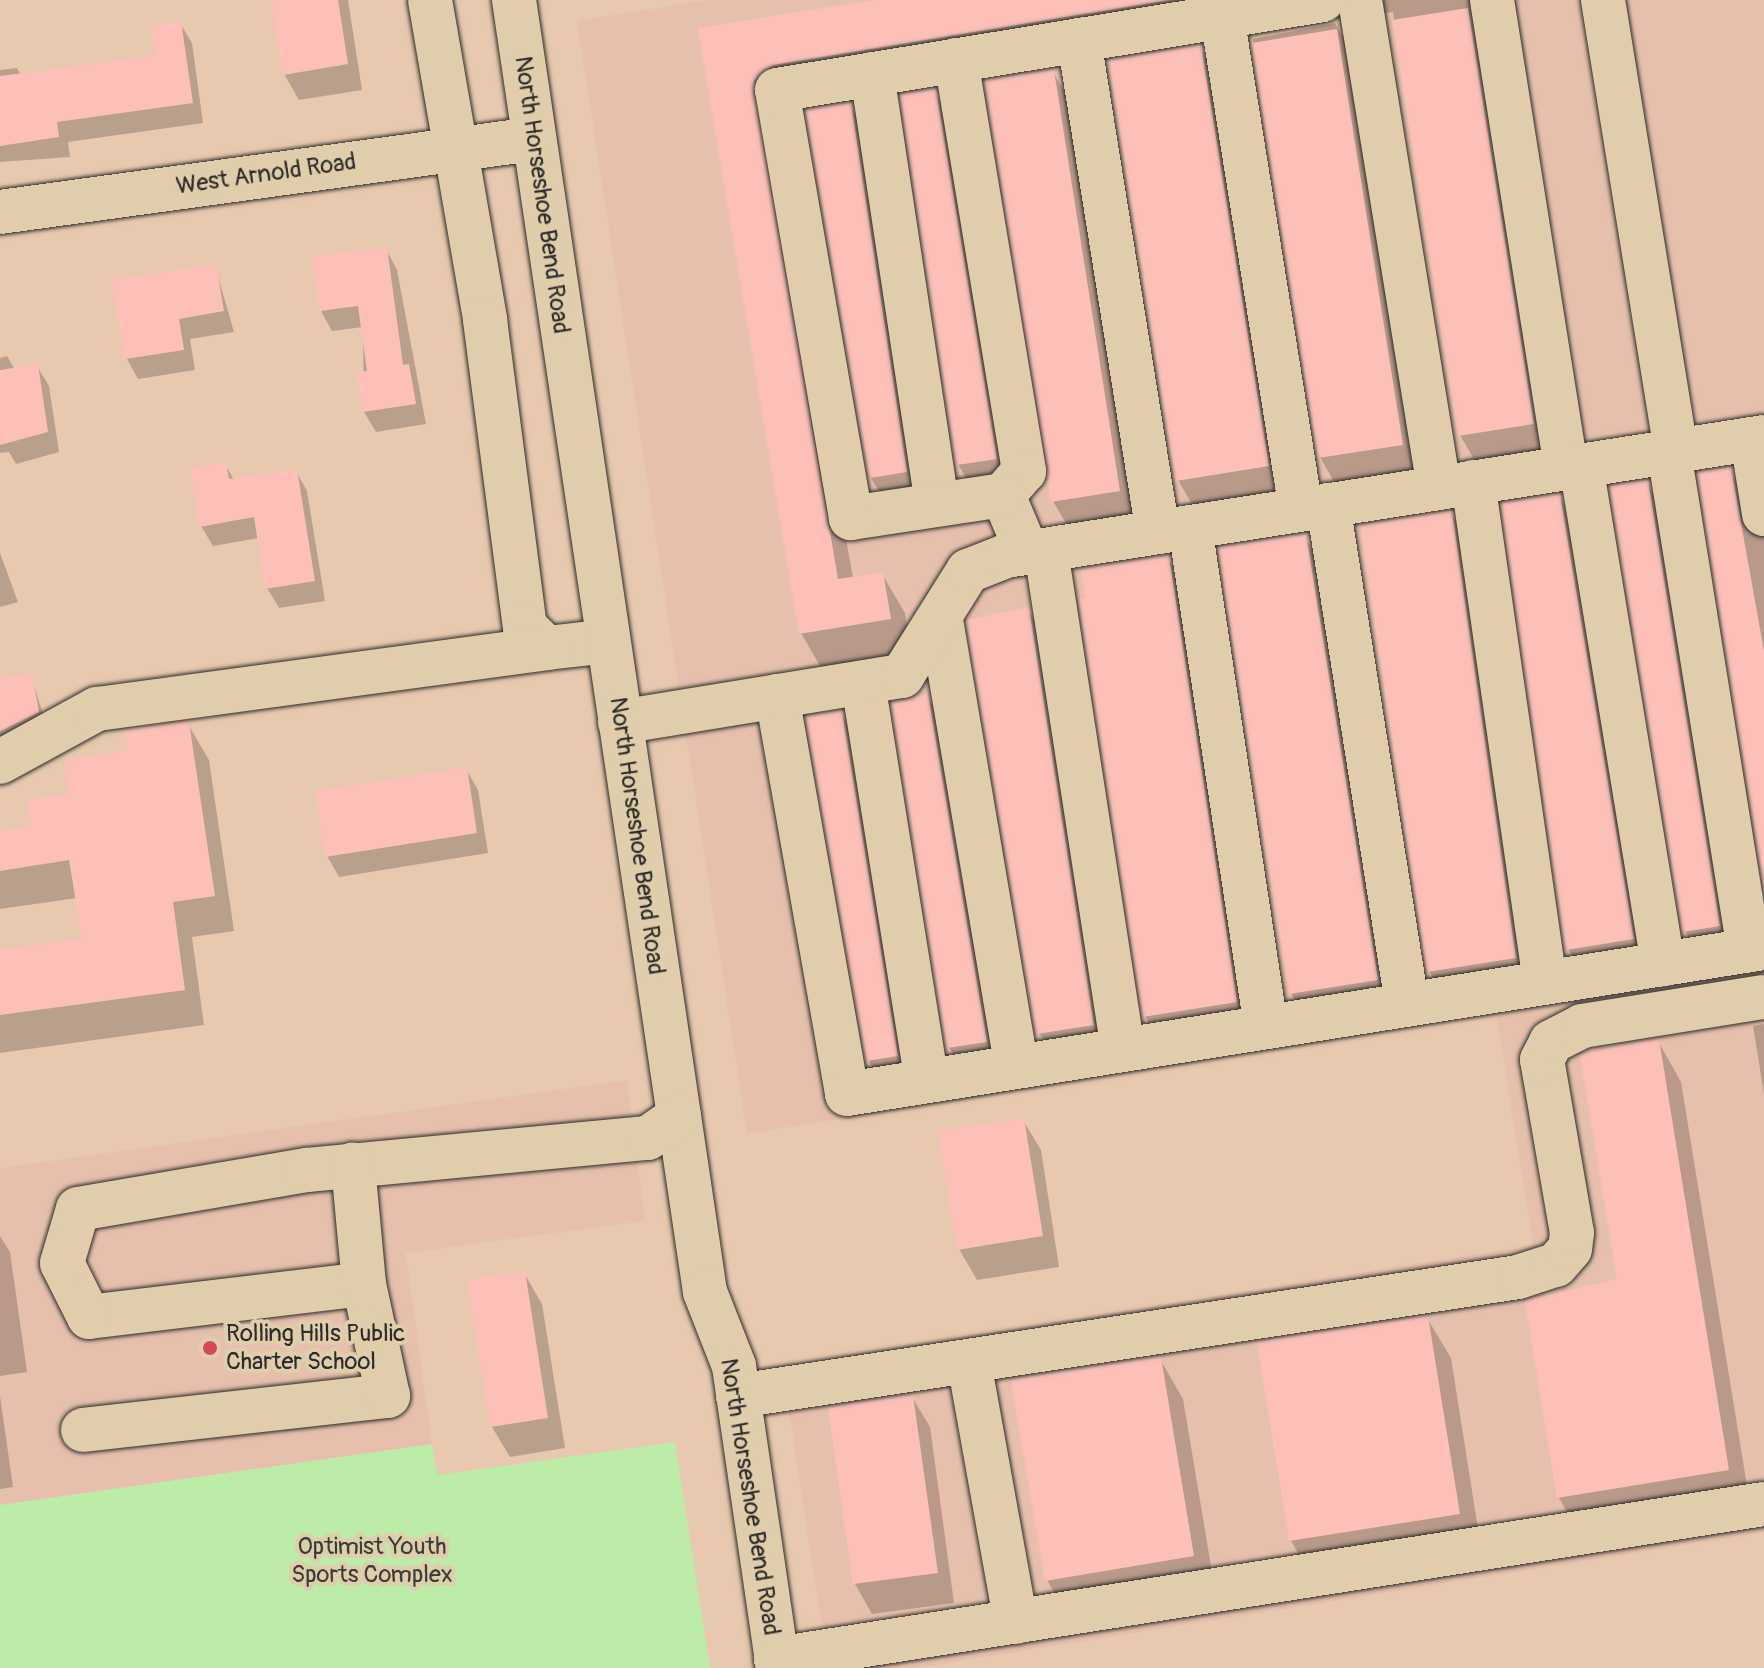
<!DOCTYPE html>
<html>
<head>
<meta charset="utf-8">
<style>
  body { margin:0 }
  #map { position:relative; width:1764px; height:1668px; overflow:hidden; background:#e8c9af; font-family:Pangolin,sans-serif }
  div>[style] { position:absolute }
  .built>* { inset:0; background:#e6c0ad }
  .green>* { inset:0; background:#bdeba8 }
  .shadow>* { inset:0; background:#0003 }
  .building>* { inset:0; background:#fcc0b9 }
  .roads { filter:drop-shadow(0 0 2px #2b2b2b) drop-shadow(0 0 2px #2b2b2b) }
  .minor>* { height:44px; margin:-22px; padding:0 22px; transform-origin:22px; border-radius:22px; background:#e0cdab }
  .dots>* { width:22px; height:22px; translate:-50% -50%; box-sizing:border-box; border:4px solid #e0cdab; border-radius:50% }
  span { translate:-50% -50%; white-space:nowrap; text-align:center; line-height:1.15; -webkit-text-stroke:8px #e0cdab; paint-order:stroke }
  .street-label { font-size:24px; color:#2b2b2b }
  .poi-label { font-size:24px; color:#2b2b2b }
  .left { translate:0 -50%; text-align:left }
  .park-label { font-size:24px; color:#3a3e38 }
</style>
</head>
<body>
<div id="map">
  <div class="built">
    <i style="clip-path:polygon(706px 0,1764px 0,1764px 1532px,915px 1668px,828px 1668px,782px 1366px,1533px 1245px,1496px 1013px,747px 1134px,577px 21px)"></i>
    <i style="clip-path:polygon(627px 1080px,645px 1221px,406px 1253px,432px 1444px,0 1505px,0 1168px)"></i>
  </div>
  <div class="green">
    <i style="clip-path:polygon(675px 1442px,710px 1668px,0 1668px,0 1505px,432px 1444px,437px 1475px)"></i>
  </div>
  <div class="shadow">
    <i style="clip-path:polygon(273px 0,348px 0,362px 90px,299px 100px,284px 74px)"></i>
    <i style="clip-path:polygon(886px 0,1493px 0,1555px 463px,1483px 475px,1460px 435px,1393px 12px,1241px 31px,783px 110px,774px 135px,853px 578px,882px 574px,905px 613px,912px 659px,824px 673px,801px 633px,700px 30px)"></i>
    <i style="clip-path:polygon(180px 23px,192px 43px,203px 123px,68px 142px,70px 157px,0 162px,0 70px,17px 68px,21px 75px,157px 58px)"></i>
    <i style="clip-path:polygon(1335px 23px,1358px 63px,1425px 485px,1343px 498px,1320px 457px,1253px 39px)"></i>
    <i style="clip-path:polygon(1200px 48px,1224px 88px,1290px 506px,1201px 520px,1178px 480px)"></i>
    <i style="clip-path:polygon(1053px 72px,1076px 112px,1142px 531px,1076px 541px,1053px 501px)"></i>
    <i style="clip-path:polygon(934px 91px,952px 122px,1013px 489px,976px 495px,958px 464px)"></i>
    <i style="clip-path:polygon(850px 105px,868px 136px,923px 503px,889px 508px,871px 478px)"></i>
    <i style="clip-path:polygon(386px 249px,397px 270px,426px 424px,376px 432px,364px 412px,363px 327px,332px 331px,321px 311px)"></i>
    <i style="clip-path:polygon(215px 266px,234px 332px,190px 339px,195px 370px,138px 379px,127px 359px)"></i>
    <i style="clip-path:polygon(7px 356px,15px 370px,37px 366px,49px 386px,59px 452px,16px 464px,9px 452px,0 453px,0 358px)"></i>
    <i style="clip-path:polygon(225px 464px,234px 480px,296px 471px,307px 491px,325px 601px,279px 608px,267px 588px,259px 538px,213px 546px,201px 526px)"></i>
    <i style="clip-path:polygon(1730px 470px,1764px 539px,1764px 873px)"></i>
    <i style="clip-path:polygon(1647px 483px,1670px 523px,1742px 966px,1708px 971px,1685px 931px)"></i>
    <i style="clip-path:polygon(1559px 496px,1583px 537px,1655px 979px,1591px 990px,1568px 949px)"></i>
    <i style="clip-path:polygon(1451px 513px,1474px 554px,1538px 998px,1452px 1012px,1429px 971px)"></i>
    <i style="clip-path:polygon(1305px 537px,1328px 577px,1400px 1020px,1314px 1033px,1291px 993px)"></i>
    <i style="clip-path:polygon(0 553px,18px 602px,0 607px)"></i>
    <i style="clip-path:polygon(1168px 558px,1191px 598px,1259px 1042px,1168px 1057px,1145px 1016px)"></i>
    <i style="clip-path:polygon(1028px 610px,1052px 650px,1116px 1065px,1062px 1073px,1039px 1033px,971px 619px)"></i>
    <i style="clip-path:polygon(31px 676px,49px 733px,0 752px,0 681px)"></i>
    <i style="clip-path:polygon(927px 696px,945px 727px,1004px 1072px,967px 1078px,949px 1047px)"></i>
    <i style="clip-path:polygon(841px 713px,859px 744px,914px 1087px,886px 1091px,869px 1061px)"></i>
    <i style="clip-path:polygon(188px 724px,209px 760px,234px 931px,192px 937px,204px 1025px,0 1053px,0 952px,84px 941px,77px 898px,0 909px,0 833px,34px 828px,130px 752px)"></i>
    <i style="clip-path:polygon(466px 769px,478px 790px,488px 853px,339px 877px,327px 856px)"></i>
    <i style="clip-path:polygon(1764px 1024px,1764px 1094px,1753px 1026px)"></i>
    <i style="clip-path:polygon(1658px 1041px,1681px 1082px,1751px 1510px,1582px 1538px,1559px 1498px,1619px 1281px,1583px 1056px)"></i>
    <i style="clip-path:polygon(1023px 1120px,1041px 1150px,1059px 1267px,977px 1280px,959px 1249px)"></i>
    <i style="clip-path:polygon(0 1236px,10px 1252px,27px 1372px,0 1376px)"></i>
    <i style="clip-path:polygon(524px 1273px,542px 1304px,565px 1448px,510px 1457px,492px 1427px)"></i>
    <i style="clip-path:polygon(1427px 1318px,1451px 1358px,1482px 1554px,1314px 1581px,1291px 1541px)"></i>
    <i style="clip-path:polygon(1160px 1359px,1183px 1399px,1216px 1596px,1070px 1620px,1047px 1580px)"></i>
    <i style="clip-path:polygon(0 1396px,13px 1487px,0 1489px)"></i>
    <i style="clip-path:polygon(912px 1397px,930px 1427px,954px 1603px,872px 1614px,855px 1584px)"></i>
  </div>
  <div class="building">
    <i style="clip-path:polygon(271px 0,338px 0,348px 64px,283px 75px)"></i>
    <i style="clip-path:polygon(874px 0,1169px 0,773px 65px,754px 81px,838px 579px,883px 572px,891px 619px,799px 634px,698px 28px)"></i>
    <i style="clip-path:polygon(1468px 8px,1534px 424px,1458px 436px,1392px 20px)"></i>
    <i style="clip-path:polygon(181px 21px,193px 103px,57px 122px,59px 137px,0 146px,0 76px,155px 56px,150px 26px)"></i>
    <i style="clip-path:polygon(1337px 29px,1403px 445px,1318px 458px,1252px 43px)"></i>
    <i style="clip-path:polygon(1201px 45px,1269px 466px,1176px 481px,1109px 61px)"></i>
    <i style="clip-path:polygon(1054px 70px,1120px 491px,1051px 502px,985px 81px)"></i>
    <i style="clip-path:polygon(936px 89px,997px 459px,957px 465px,900px 95px)"></i>
    <i style="clip-path:polygon(851px 103px,907px 472px,870px 478px,806px 111px)"></i>
    <i style="clip-path:polygon(387px 247px,403px 365px,409px 364px,416px 404px,363px 412px,356px 372px,367px 371px,358px 306px,319px 311px,311px 257px)"></i>
    <i style="clip-path:polygon(216px 264px,224px 311px,179px 319px,184px 350px,125px 359px,112px 280px)"></i>
    <i style="clip-path:polygon(38px 364px,48px 432px,0 445px,0 370px)"></i>
    <i style="clip-path:polygon(226px 462px,229px 479px,297px 469px,315px 581px,265px 589px,254px 517px,199px 527px,190px 468px)"></i>
    <i style="clip-path:polygon(1731px 467px,1764px 651px,1764px 886px,1698px 473px)"></i>
    <i style="clip-path:polygon(1648px 480px,1720px 926px,1683px 932px,1610px 486px)"></i>
    <i style="clip-path:polygon(1560px 494px,1634px 939px,1566px 950px,1501px 504px)"></i>
    <i style="clip-path:polygon(1452px 511px,1516px 958px,1427px 972px,1360px 526px)"></i>
    <i style="clip-path:polygon(1306px 534px,1378px 980px,1289px 994px,1218px 548px)"></i>
    <i style="clip-path:polygon(1169px 556px,1237px 1002px,1143px 1017px,1079px 599px,1086px 598px,1081px 570px)"></i>
    <i style="clip-path:polygon(1029px 607px,1094px 1025px,1037px 1034px,966px 620px)"></i>
    <i style="clip-path:polygon(32px 673px,39px 712px,0 731px,0 679px)"></i>
    <i style="clip-path:polygon(928px 694px,987px 1042px,947px 1048px,892px 703px)"></i>
    <i style="clip-path:polygon(842px 711px,898px 1056px,867px 1061px,806px 717px)"></i>
    <i style="clip-path:polygon(189px 722px,215px 896px,173px 902px,185px 990px,0 1015px,0 950px,82px 939px,69px 860px,0 871px,0 831px,31px 827px,27px 800px,68px 794px,64px 760px,128px 750px,125px 730px)"></i>
    <i style="clip-path:polygon(467px 767px,477px 833px,325px 857px,315px 791px)"></i>
    <i style="clip-path:polygon(1659px 1039px,1729px 1470px,1557px 1498px,1525px 1301px,1617px 1279px,1580px 1055px)"></i>
    <i style="clip-path:polygon(1024px 1118px,1043px 1236px,957px 1250px,938px 1131px)"></i>
    <i style="clip-path:polygon(525px 1271px,548px 1418px,490px 1427px,467px 1280px)"></i>
    <i style="clip-path:polygon(1428px 1316px,1460px 1514px,1289px 1541px,1257px 1342px)"></i>
    <i style="clip-path:polygon(1161px 1357px,1194px 1556px,1045px 1581px,1011px 1380px)"></i>
    <i style="clip-path:polygon(913px 1395px,938px 1573px,853px 1584px,828px 1408px)"></i>
  </div>
  <div class="roads">
    <div class="minor">
      <i style="left:430px;top:0;width:325px;rotate:80.2deg"></i>
      <i style="left:485px;top:320px;width:310px;rotate:82.6deg"></i>
      <i style="left:525px;top:627px;width:30px;rotate:44deg"></i>
      <i style="left:547px;top:648px;width:61px;rotate:-6.5deg"></i>
      <i style="left:514px;top:0;width:1306px;rotate:81.59deg"></i>
      <i style="left:705px;top:1292px;width:79px;rotate:68.6deg"></i>
      <i style="left:734px;top:1366px;width:305px;rotate:81.7deg"></i>
      <i style="left:1360px;top:0;width:494px;rotate:80.8deg"></i>
      <i style="left:1492px;top:0;width:474px;rotate:81deg"></i>
      <i style="left:1603px;top:0;width:457px;rotate:80.8deg"></i>
      <i style="left:1222px;top:16px;width:500px;rotate:80.91deg"></i>
      <i style="left:1079px;top:40px;width:498px;rotate:80.9deg"></i>
      <i style="left:956px;top:60px;width:417px;rotate:80.6deg"></i>
      <i style="left:1024px;top:471px;width:32px;rotate:131deg"></i>
      <i style="left:872px;top:74px;width:434px;rotate:81.4deg"></i>
      <i style="left:0;top:212px;width:538px;rotate:-7.8deg"></i>
      <i style="left:1752px;top:439px;width:76px;rotate:80.9deg"></i>
      <i style="left:1669px;top:452px;width:504px;rotate:80.87deg"></i>
      <i style="left:1581px;top:465px;width:506px;rotate:80.67deg"></i>
      <i style="left:1473px;top:482px;width:505px;rotate:81.81deg"></i>
      <i style="left:1328px;top:505px;width:505px;rotate:81deg"></i>
      <i style="left:1190px;top:527px;width:506px;rotate:81.36deg"></i>
      <i style="left:1046px;top:551px;width:505px;rotate:81.23deg"></i>
      <i style="left:1027px;top:552px;width:62px;rotate:-112.8deg"></i>
      <i style="left:1003px;top:495px;width:154px;rotate:171.4deg"></i>
      <i style="left:851px;top:518px;width:434px;rotate:-99.8deg"></i>
      <i style="left:777px;top:90px;width:553px;rotate:-9.36deg"></i>
      <i style="left:941px;top:620px;width:453px;rotate:80.4deg"></i>
      <i style="left:863px;top:683px;width:403px;rotate:80.9deg"></i>
      <i style="left:777px;top:696px;width:404px;rotate:80deg"></i>
      <i style="left:847px;top:1094px;width:929px;rotate:-9.05deg"></i>
      <i style="left:620px;top:722px;width:286px;rotate:-9.3deg"></i>
      <i style="left:902px;top:676px;width:124px;rotate:-57.8deg"></i>
      <i style="left:968px;top:571px;width:41px;rotate:-21.5deg"></i>
      <i style="left:1006px;top:556px;width:767px;rotate:-8.92deg"></i>
      <i style="left:0;top:762px;width:111px;rotate:-28.7deg"></i>
      <i style="left:97px;top:709px;width:454px;rotate:-7.7deg"></i>
      <i style="left:364px;top:1284px;width:277px;rotate:173.2deg"></i>
      <i style="left:89px;top:1317px;width:60px;rotate:-116.6deg"></i>
      <i style="left:62px;top:1263px;width:56px;rotate:-73.5deg"></i>
      <i style="left:78px;top:1209px;width:232px;rotate:-9.7deg"></i>
      <i style="left:307px;top:1170px;width:342px;rotate:-5.4deg"></i>
      <i style="left:648px;top:1138px;width:38px;rotate:-35deg"></i>
      <i style="left:969px;top:1362px;width:264px;rotate:79.8deg"></i>
      <i style="left:738px;top:1396px;width:789px;rotate:-8.67deg"></i>
      <i style="left:1518px;top:1277px;width:40px;rotate:-18deg"></i>
      <i style="left:1556px;top:1265px;width:21px;rotate:-49deg"></i>
      <i style="left:1570px;top:1249px;width:16px;rotate:-83deg"></i>
      <i style="left:1572px;top:1233px;width:176px;rotate:-99.8deg"></i>
      <i style="left:1542px;top:1060px;width:20px;rotate:-63deg"></i>
      <i style="left:1551px;top:1042px;width:35px;rotate:-27deg"></i>
      <i style="left:1582px;top:1026px;width:184px;rotate:-9.1deg"></i>
      <i style="left:83px;top:1430px;width:307px;rotate:-6.4deg"></i>
      <i style="left:388px;top:1396px;width:115px;rotate:-102.1deg"></i>
      <i style="left:364px;top:1284px;width:120px;rotate:-95.3deg"></i>
      <i style="left:776px;top:1659px;width:1000px;rotate:-8.92deg"></i>
    </div>
  </div>
  <div class="dots">
    <i style="left:210px;top:1348px;background:#d1495b"></i>
  </div>
  <div class="street-label">
    <span style="left:266px;top:174px;rotate:-8deg">West Arnold Road</span>
    <span style="left:542px;top:195px;rotate:82deg">North Horseshoe Bend Road</span>
    <span style="left:637px;top:836px;rotate:82deg">North Horseshoe Bend Road</span>
    <span style="left:750px;top:1497px;rotate:81deg">North Horseshoe Bend Road</span>
  </div>
  <div class="poi-label">
    <span class="left" style="left:226px;top:1348px">Rolling Hills Public<br>Charter School</span>
  </div>
  <div class="park-label">
    <span style="left:372px;top:1561px">Optimist Youth<br>Sports Complex</span>
  </div>
</div>
</body>
</html>
